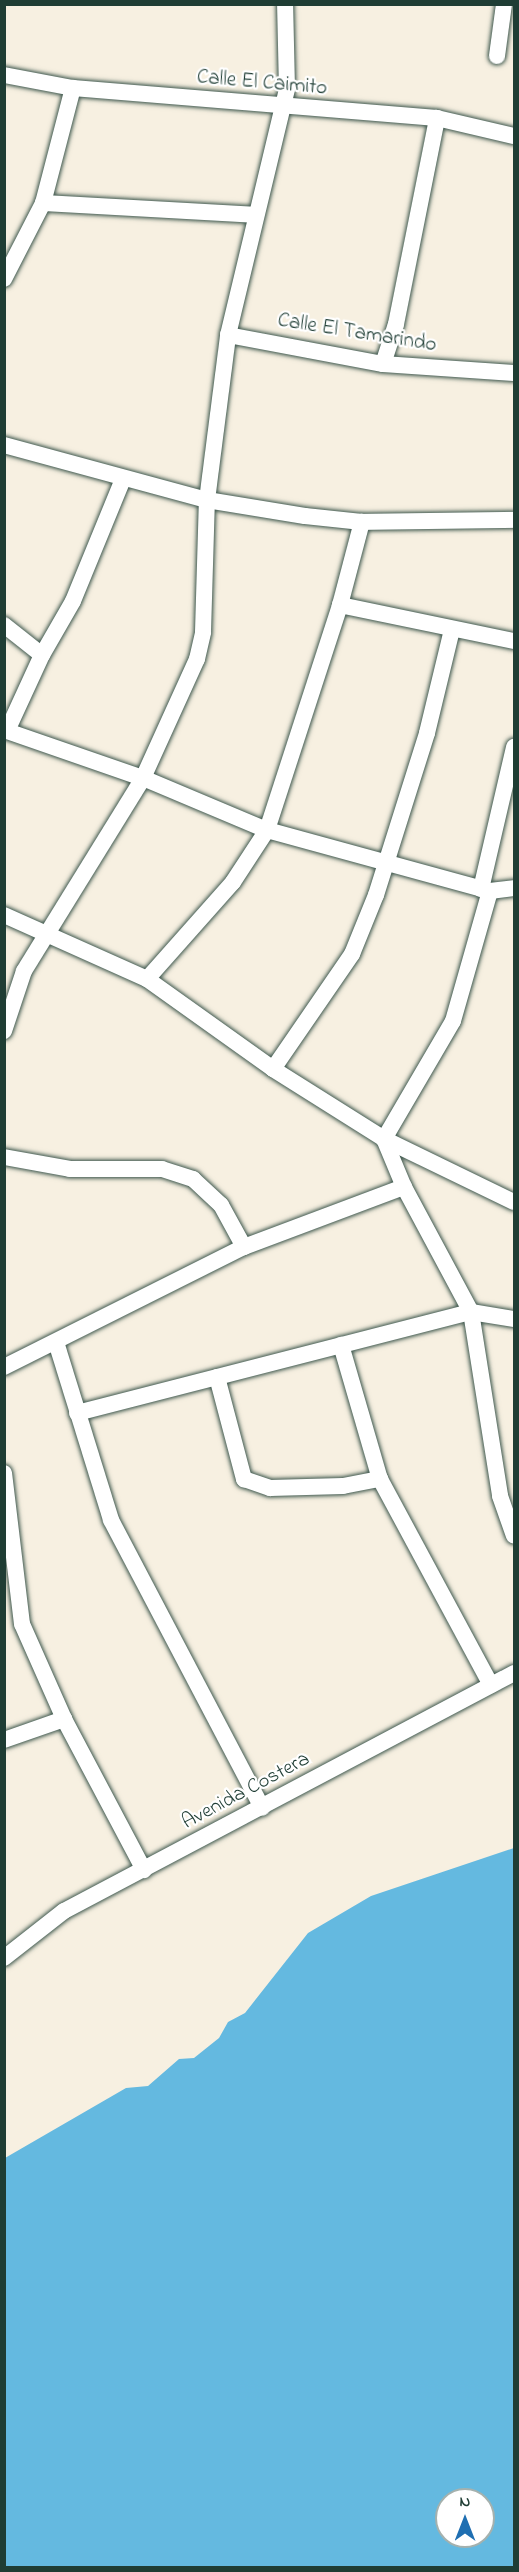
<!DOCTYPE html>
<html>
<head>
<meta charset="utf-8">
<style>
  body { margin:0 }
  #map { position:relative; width:519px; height:2572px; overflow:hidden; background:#f7f0e1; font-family:"Indie Flower",sans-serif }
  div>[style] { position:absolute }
  .water>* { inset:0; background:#64b9e0 }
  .roads { filter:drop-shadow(0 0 2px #3f584e) drop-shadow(0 0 2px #3f584e) }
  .street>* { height:16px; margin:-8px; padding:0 8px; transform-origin:8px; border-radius:8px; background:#fff }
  span { translate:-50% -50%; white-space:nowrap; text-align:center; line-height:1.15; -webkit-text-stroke:4.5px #fff; paint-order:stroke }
  .street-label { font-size:21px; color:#1f3d34 }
  .frame { position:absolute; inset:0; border:6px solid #1f3d34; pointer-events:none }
  .north { position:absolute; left:435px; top:2488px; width:60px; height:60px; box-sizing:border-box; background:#fff; border:2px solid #a5b1ae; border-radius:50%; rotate:0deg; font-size:16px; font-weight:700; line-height:24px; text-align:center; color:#1f3d34 }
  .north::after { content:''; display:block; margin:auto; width:21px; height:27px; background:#1f6fb2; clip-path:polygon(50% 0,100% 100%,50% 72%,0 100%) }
</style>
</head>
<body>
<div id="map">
  <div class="water">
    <i style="clip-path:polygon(evenodd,514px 1848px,514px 2567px,5px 2567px,5px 2158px,126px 2088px,148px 2086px,179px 2059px,194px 2058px,219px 2038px,228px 2022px,245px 2013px,308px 1933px,371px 1896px,514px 1848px,447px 2500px,483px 2500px,483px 2536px,447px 2536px,447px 2500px)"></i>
  </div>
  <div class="roads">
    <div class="street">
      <i style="left:497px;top:56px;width:52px;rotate:-82.3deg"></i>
      <i style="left:4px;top:75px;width:70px;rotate:10.7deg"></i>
      <i style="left:73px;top:88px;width:365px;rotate:4.7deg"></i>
      <i style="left:437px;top:118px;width:79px;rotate:13.2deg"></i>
      <i style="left:43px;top:203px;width:212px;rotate:3.2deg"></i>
      <i style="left:4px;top:279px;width:85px;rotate:-62.8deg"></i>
      <i style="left:43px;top:203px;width:119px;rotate:-75.4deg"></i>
      <i style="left:228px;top:335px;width:158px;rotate:10.6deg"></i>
      <i style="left:383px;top:364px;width:131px;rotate:3.9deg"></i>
      <i style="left:383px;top:364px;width:42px;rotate:-72deg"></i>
      <i style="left:396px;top:324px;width:210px;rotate:-78.7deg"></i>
      <i style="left:4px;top:445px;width:210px;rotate:15.2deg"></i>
      <i style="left:207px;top:500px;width:99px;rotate:9.3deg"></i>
      <i style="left:305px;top:516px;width:57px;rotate:6deg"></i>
      <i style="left:362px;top:522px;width:152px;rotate:-0.8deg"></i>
      <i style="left:340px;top:605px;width:178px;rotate:11.7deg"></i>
      <i style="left:4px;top:625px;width:48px;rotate:38.3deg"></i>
      <i style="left:4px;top:730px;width:147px;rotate:19.1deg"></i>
      <i style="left:143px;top:778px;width:134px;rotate:22.8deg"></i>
      <i style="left:267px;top:830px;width:231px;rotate:15.3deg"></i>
      <i style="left:490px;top:891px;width:24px;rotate:-7deg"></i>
      <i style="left:7px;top:731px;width:84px;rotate:-65.3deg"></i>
      <i style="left:42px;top:655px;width:62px;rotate:-60.1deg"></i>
      <i style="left:73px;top:601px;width:132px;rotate:-67.7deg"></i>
      <i style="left:481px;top:889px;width:146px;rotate:-76.9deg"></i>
      <i style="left:490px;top:891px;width:135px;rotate:105.9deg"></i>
      <i style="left:453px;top:1021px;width:137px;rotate:120.3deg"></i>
      <i style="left:384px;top:1139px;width:52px;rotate:67.4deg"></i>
      <i style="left:404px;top:1187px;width:142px;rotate:61.8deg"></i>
      <i style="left:471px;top:1312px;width:186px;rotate:81deg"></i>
      <i style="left:500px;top:1496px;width:42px;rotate:70.7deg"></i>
      <i style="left:4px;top:915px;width:157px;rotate:24.1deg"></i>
      <i style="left:147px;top:979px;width:155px;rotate:35.5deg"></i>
      <i style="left:273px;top:1069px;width:131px;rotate:32.2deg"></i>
      <i style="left:384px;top:1139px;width:144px;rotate:25.9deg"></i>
      <i style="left:147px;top:979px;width:130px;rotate:-48.4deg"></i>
      <i style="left:233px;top:882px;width:62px;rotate:-56.8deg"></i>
      <i style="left:267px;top:830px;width:237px;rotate:-72deg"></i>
      <i style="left:340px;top:605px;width:86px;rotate:-75.2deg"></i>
      <i style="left:4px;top:1031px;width:63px;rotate:-71.6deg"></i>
      <i style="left:24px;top:971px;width:227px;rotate:-58.3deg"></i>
      <i style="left:143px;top:778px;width:131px;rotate:-65.6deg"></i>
      <i style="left:197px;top:659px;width:28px;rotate:-77deg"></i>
      <i style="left:203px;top:632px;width:132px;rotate:-88.3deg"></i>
      <i style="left:207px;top:500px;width:166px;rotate:-82.7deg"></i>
      <i style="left:228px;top:335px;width:253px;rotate:-76.5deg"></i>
      <i style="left:287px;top:89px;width:85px;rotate:-91.3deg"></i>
      <i style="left:273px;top:1069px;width:140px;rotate:-55.5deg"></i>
      <i style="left:352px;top:954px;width:64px;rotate:-67.9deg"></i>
      <i style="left:376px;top:895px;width:170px;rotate:-72.5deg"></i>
      <i style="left:427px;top:733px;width:106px;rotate:-76.4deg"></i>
      <i style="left:4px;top:1157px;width:67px;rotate:10.3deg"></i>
      <i style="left:70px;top:1169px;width:92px"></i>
      <i style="left:162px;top:1169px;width:33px;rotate:18deg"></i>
      <i style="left:193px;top:1179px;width:38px;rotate:43deg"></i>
      <i style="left:221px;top:1205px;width:48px;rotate:61.3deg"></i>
      <i style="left:56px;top:1342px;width:186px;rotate:72.8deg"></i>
      <i style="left:111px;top:1520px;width:325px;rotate:62.3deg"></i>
      <i style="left:341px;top:1345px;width:140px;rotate:73.8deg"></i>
      <i style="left:380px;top:1479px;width:234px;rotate:61.7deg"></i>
      <i style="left:4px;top:1367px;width:268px;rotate:-26.6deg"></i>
      <i style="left:244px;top:1247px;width:171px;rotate:-20.6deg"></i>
      <i style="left:217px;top:1377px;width:106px;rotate:75.2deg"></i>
      <i style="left:244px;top:1479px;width:28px;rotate:19deg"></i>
      <i style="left:270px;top:1488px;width:73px;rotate:-1.6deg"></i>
      <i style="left:343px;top:1486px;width:38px;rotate:-11deg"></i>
      <i style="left:77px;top:1413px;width:407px;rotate:-14.4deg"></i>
      <i style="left:471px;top:1312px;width:44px;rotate:9.2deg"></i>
      <i style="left:4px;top:1473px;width:152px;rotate:83.2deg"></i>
      <i style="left:22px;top:1624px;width:104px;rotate:66.1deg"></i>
      <i style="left:64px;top:1719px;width:171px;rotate:62.1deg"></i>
      <i style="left:4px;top:1740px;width:64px;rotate:-19.3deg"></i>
      <i style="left:4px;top:1958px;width:76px;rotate:-38.1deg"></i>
      <i style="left:64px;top:1911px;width:509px;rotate:-27.87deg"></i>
    </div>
  </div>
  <div class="street-label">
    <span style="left:262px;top:83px;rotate:5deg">Calle El Caimito</span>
    <span style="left:357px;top:333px;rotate:9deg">Calle El Tamarindo</span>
    <span style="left:246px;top:1791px;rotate:-28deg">Avenida Costera</span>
  </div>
  <div class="frame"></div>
  <div class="north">N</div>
</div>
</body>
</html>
